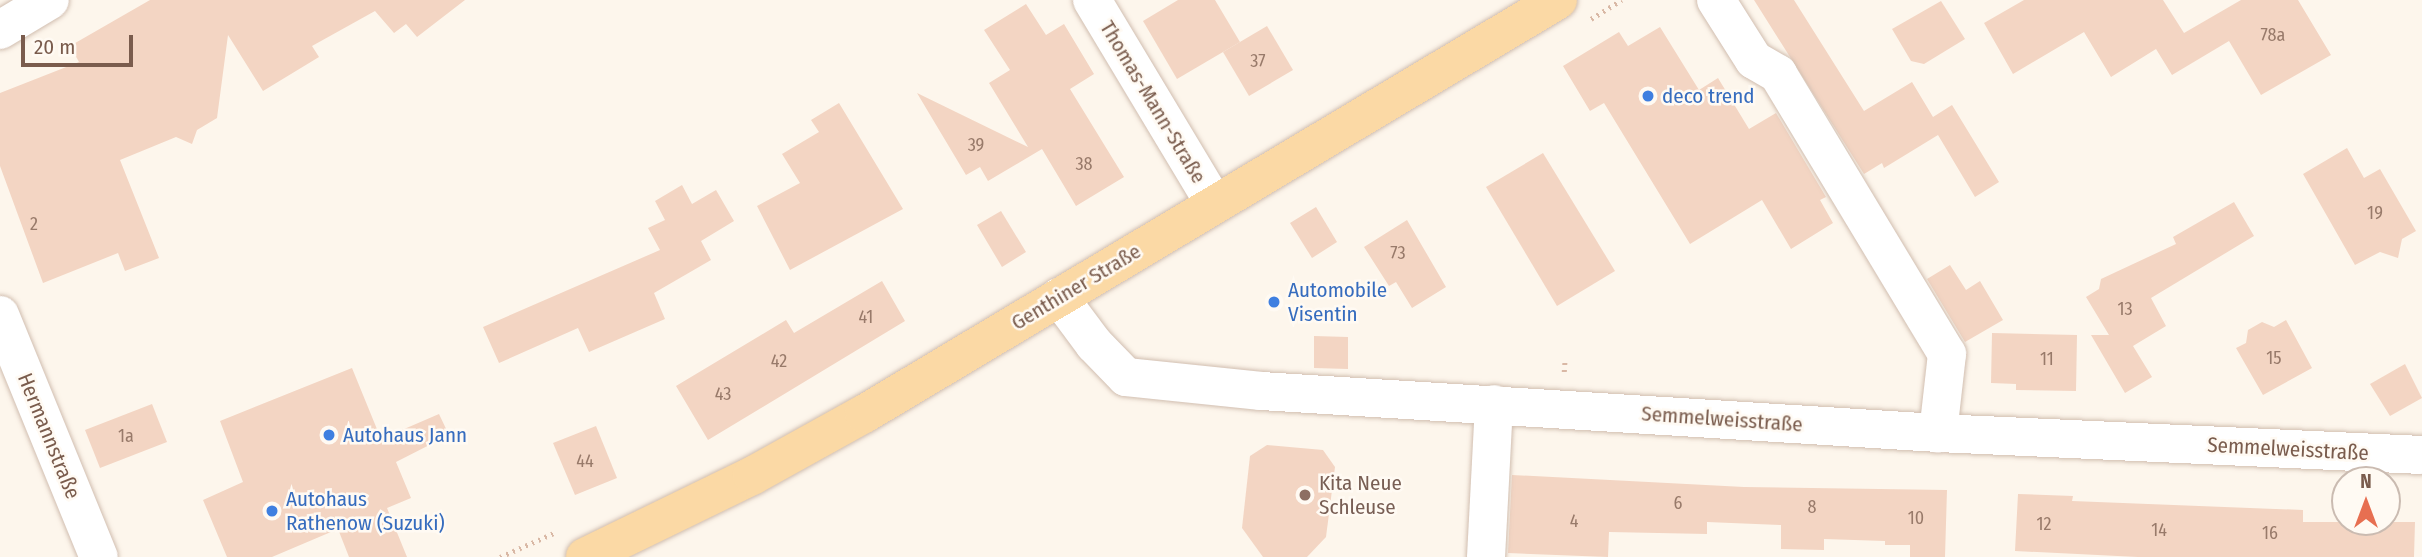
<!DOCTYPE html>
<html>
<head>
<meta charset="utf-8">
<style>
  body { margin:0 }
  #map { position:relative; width:2422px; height:557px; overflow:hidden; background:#fdf6ec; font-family:"Fira Sans Condensed",sans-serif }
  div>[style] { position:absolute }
  .building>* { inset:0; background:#f3d5c3 }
  .path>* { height:4.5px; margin-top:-2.25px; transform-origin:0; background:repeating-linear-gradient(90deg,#d9b8a5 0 2px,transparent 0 7px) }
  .roads { filter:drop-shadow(0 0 2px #d1beb0) drop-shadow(0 0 2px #d1beb0) }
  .minor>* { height:38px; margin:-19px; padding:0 19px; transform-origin:19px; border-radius:19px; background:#fff }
  .major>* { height:38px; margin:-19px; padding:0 19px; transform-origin:19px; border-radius:19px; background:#fbd9a5 }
  .dots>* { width:19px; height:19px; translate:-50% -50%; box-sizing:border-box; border:4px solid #fffaf3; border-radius:50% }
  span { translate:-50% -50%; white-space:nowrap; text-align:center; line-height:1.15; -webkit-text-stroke:5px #fffaf3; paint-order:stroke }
  .number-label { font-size:18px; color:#987a6a }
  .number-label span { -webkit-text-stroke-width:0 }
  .shop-label { font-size:21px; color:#366cbe }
  .left { translate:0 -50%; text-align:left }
  .street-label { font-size:21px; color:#7a5c4d }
  .education-label { font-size:21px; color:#785e54 }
  .north { position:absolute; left:2331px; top:466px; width:70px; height:70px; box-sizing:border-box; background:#fffaf3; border:2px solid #cabbb1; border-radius:50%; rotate:0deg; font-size:19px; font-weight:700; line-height:28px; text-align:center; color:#7a5c4d }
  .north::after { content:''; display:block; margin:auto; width:24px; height:32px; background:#e76f51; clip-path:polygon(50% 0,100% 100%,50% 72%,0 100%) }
  .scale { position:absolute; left:21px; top:35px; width:112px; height:32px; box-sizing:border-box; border:4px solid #7a5c4d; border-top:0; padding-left:9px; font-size:21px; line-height:24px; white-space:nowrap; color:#7a5c4d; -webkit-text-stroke:5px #fffaf3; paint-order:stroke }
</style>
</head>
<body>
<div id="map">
  <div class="building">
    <i style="clip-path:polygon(150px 0,465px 0,417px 37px,406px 24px,394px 33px,375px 11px,312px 46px,319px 57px,263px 91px,228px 35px,217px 118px,197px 130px,192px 144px,176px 137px,120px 160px,159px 258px,125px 271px,118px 253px,43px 283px,0 166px,0 93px,79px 62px,70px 46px)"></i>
    <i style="clip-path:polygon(1178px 0,1215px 0,1240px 42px,1177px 79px,1143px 21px)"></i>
    <i style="clip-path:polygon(1754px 0,1794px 0,1864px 111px,1912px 82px,1933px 117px,1952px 105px,1999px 182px,1975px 197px,1938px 135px,1884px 168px,1882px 163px,1864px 174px)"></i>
    <i style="clip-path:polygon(2024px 0,2163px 0,2184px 33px,2241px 0,2298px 0,2331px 55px,2261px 95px,2229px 41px,2172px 75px,2156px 49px,2111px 77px,2084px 32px,2013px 74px,1984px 23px)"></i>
    <i style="clip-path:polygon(1941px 1px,1965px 39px,1924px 64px,1911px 61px,1892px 29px)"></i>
    <i style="clip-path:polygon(1026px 4px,1046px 35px,1064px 24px,1094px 74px,1070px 89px,1124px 177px,1076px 206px,1042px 149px,988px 181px,980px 167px,966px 175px,917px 93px,1028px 147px,989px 83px,1010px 70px,984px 30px)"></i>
    <i style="clip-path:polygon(1267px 26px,1293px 70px,1249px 96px,1223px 52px)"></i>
    <i style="clip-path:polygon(1660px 27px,1699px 90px,1718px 78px,1749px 129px,1776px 113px,1826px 197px,1820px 200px,1833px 223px,1791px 249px,1762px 200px,1690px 244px,1604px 103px,1590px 111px,1563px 66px,1619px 32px,1628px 46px)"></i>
    <i style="clip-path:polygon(839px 103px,903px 209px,790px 270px,757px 206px,800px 183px,782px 154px,819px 132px,811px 120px)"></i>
    <i style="clip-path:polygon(2347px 148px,2364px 178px,2380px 169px,2416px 231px,2402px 239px,2398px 258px,2380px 252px,2355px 265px,2303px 174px)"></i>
    <i style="clip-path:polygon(1543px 153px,1615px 271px,1557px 306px,1486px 187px)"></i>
    <i style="clip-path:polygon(682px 185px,692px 204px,716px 190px,734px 221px,701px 241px,711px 260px,654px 293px,665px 319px,589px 352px,578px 328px,499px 363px,483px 327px,660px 250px,648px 228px,665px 220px,655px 201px)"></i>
    <i style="clip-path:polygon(2234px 202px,2254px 236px,2151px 298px,2166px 326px,2133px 346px,2152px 377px,2125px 393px,2091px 335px,2109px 335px,2086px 297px,2099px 289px,2101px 279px,2176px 244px,2173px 237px)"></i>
    <i style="clip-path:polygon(1316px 207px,1337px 242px,1312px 258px,1290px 223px)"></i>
    <i style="clip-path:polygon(1001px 211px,1026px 252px,1002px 267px,977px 225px)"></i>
    <i style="clip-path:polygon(1407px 220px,1446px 287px,1412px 308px,1396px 282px,1389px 286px,1364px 247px)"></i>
    <i style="clip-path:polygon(1950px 265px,1966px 290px,1980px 281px,2003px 320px,1965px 342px,1927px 279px)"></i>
    <i style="clip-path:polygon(882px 281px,905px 321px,708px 440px,676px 386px,786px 320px,794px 333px)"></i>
    <i style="clip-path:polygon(2286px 320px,2312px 368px,2263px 395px,2236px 348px,2246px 343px,2248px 330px,2262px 322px,2274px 327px)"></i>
    <i style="clip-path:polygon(1992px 333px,2077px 335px,2076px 391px,2016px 390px,2016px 384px,1991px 383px)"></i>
    <i style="clip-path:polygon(1314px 336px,1348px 337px,1348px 369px,1314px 368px)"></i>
    <i style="clip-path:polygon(2405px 364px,2422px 398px,2390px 416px,2370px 384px)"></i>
    <i style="clip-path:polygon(352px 368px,381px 439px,439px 414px,449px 435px,396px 462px,411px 498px,387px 508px,407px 557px,349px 557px,338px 529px,272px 557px,227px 557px,203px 500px,243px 482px,220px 421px)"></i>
    <i style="clip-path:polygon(152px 404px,167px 442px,100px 468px,85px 430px)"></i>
    <i style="clip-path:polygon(596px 426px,617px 478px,575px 495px,553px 443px)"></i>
    <i style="clip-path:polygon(1267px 445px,1323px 450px,1335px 467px,1326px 537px,1307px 557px,1263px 557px,1242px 528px,1250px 456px)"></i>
    <i style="clip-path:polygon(1512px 475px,1744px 487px,1947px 490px,1945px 557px,1910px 557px,1910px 545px,1885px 545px,1885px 541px,1824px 539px,1824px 550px,1781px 549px,1781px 525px,1707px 522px,1707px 534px,1609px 532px,1608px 557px,1508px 553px)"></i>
    <i style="clip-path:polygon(2018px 494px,2073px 496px,2072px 501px,2303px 510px,2303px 522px,2415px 522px,2414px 557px,2138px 557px,2015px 551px)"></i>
  </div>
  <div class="path">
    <i style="left:1591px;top:19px;width:36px;rotate:-32deg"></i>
    <i style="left:1564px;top:372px;width:13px;rotate:-86deg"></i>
    <i style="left:500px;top:557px;width:59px;rotate:-24deg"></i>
  </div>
  <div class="roads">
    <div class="minor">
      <i style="left:1092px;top:0;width:237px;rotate:59deg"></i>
      <i style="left:1716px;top:0;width:71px;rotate:57.7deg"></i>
      <i style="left:1754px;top:60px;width:28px;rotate:30deg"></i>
      <i style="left:1778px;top:74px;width:327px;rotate:58.9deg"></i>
      <i style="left:1947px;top:354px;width:80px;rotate:96.5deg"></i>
      <i style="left:0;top:30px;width:58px;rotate:-31deg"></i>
      <i style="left:1059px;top:297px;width:59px;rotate:53.3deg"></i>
      <i style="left:1094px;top:344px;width:46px;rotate:45.9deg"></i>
      <i style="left:1126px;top:377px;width:136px;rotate:5.9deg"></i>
      <i style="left:1261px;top:391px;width:678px;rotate:3.55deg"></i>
      <i style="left:1938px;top:433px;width:484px;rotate:2.6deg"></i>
      <i style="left:0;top:315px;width:261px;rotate:67.8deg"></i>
      <i style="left:1486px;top:557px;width:153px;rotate:-87deg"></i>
    </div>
    <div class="major">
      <i style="left:585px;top:557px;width:186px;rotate:-25.9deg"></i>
      <i style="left:752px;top:476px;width:128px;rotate:-29deg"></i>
      <i style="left:864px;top:414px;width:808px;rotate:-30.82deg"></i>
    </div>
  </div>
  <div class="dots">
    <i style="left:1648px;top:96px;background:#3f7fe0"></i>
    <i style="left:1274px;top:302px;background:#3f7fe0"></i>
    <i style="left:329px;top:435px;background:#3f7fe0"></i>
    <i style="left:1305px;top:495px;background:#8d6e63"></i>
    <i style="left:272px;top:511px;background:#3f7fe0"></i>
  </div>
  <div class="number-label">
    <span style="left:2273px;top:35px">78a</span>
    <span style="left:1258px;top:61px">37</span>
    <span style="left:976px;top:145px">39</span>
    <span style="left:1084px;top:164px">38</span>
    <span style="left:2375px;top:213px">19</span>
    <span style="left:34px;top:224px">2</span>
    <span style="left:1398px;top:253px">73</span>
    <span style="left:2125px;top:309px">13</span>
    <span style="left:866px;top:317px">41</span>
    <span style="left:2274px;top:358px">15</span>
    <span style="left:2047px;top:359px">11</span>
    <span style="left:779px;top:361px">42</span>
    <span style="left:723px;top:394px">43</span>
    <span style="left:126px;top:436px">1a</span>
    <span style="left:585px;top:461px">44</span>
    <span style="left:1678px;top:503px">6</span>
    <span style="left:1812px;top:507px">8</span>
    <span style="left:1916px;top:518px">10</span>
    <span style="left:1574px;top:521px">4</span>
    <span style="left:2044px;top:524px">12</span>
    <span style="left:2159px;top:530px">14</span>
    <span style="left:2270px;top:533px">16</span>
  </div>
  <div class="shop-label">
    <span class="left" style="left:1662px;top:96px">deco trend</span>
    <span class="left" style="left:1288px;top:302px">Automobile<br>Visentin</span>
    <span class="left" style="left:343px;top:435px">Autohaus Jann</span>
    <span class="left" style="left:286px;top:511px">Autohaus<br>Rathenow (Suzuki)</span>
  </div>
  <div class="street-label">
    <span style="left:1153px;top:102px;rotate:59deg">Thomas-Mann-Straße</span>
    <span style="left:1076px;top:287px;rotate:-31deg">Genthiner Straße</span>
    <span style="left:1722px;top:419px;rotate:4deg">Semmelweisstraße</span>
    <span style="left:49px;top:436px;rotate:68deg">Hermannstraße</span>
    <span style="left:2288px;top:449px;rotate:3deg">Semmelweisstraße</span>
  </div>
  <div class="education-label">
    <span class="left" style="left:1319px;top:495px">Kita Neue<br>Schleuse</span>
  </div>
  <div class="north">N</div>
  <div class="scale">20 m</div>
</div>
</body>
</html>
